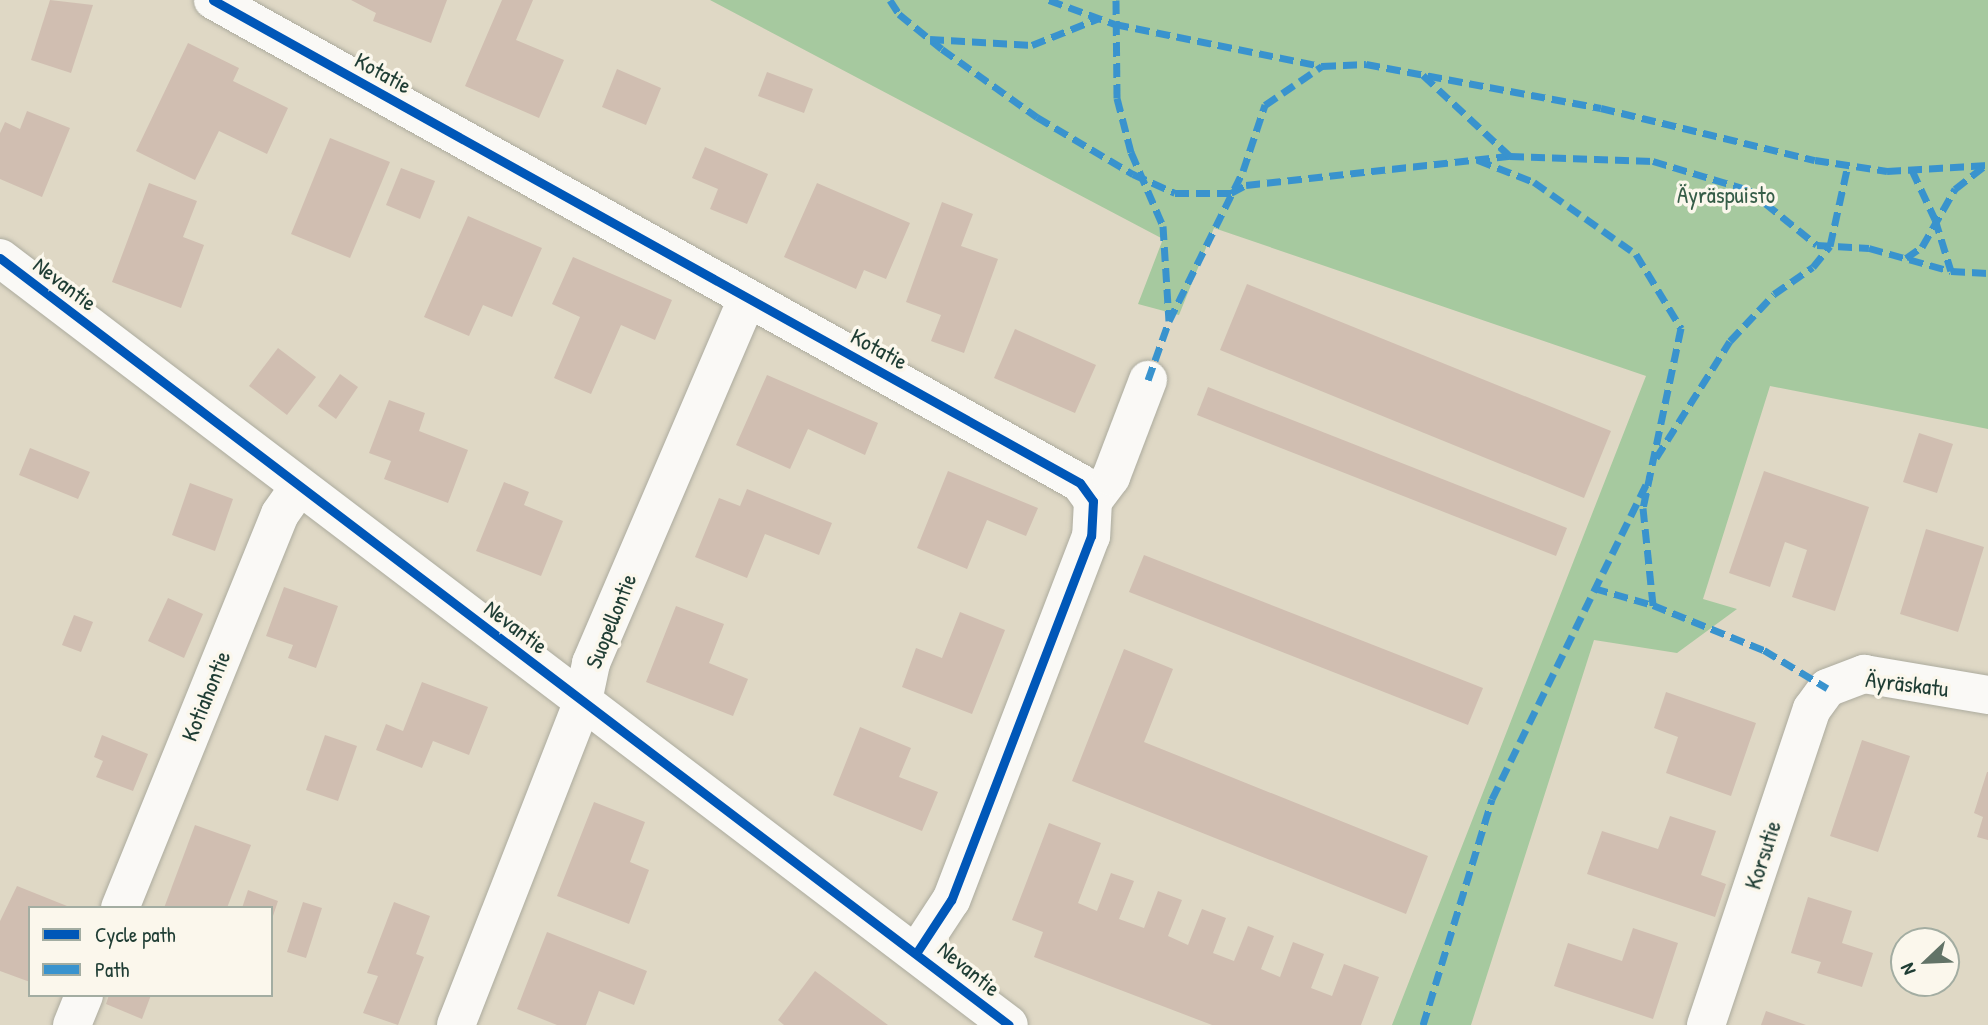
<!DOCTYPE html>
<html>
<head>
<meta charset="utf-8">
<style>
  body { margin:0 }
  #map { position:relative; width:1988px; height:1025px; overflow:hidden; background:#dfd8c5; font-family:"Patrick Hand",sans-serif }
  div>[style] { position:absolute }
  .forest>* { inset:0; background:#a6c99f }
  .building>* { inset:0; background:#d0beb1 }
  .roads { filter:drop-shadow(0 0 2px #acab9e) drop-shadow(0 0 2px #acab9e) }
  .minor>* { height:38px; margin:-19px; padding:0 19px; transform-origin:19px; border-radius:19px; background:#faf9f6 }
  .quiet>* { height:7px; margin-top:-3.5px; transform-origin:0; background:repeating-linear-gradient(90deg,#3993ce 0 14px,transparent 0 21px) }
  .cycleway>* { height:9px; margin:-4.5px; padding:0 4.5px; transform-origin:4.5px; border-radius:4.5px; background:#0057b8 }
  span { translate:-50% -50%; white-space:nowrap; text-align:center; line-height:1.15; -webkit-text-stroke:7px #fbf7ec; paint-order:stroke }
  .street-label { font-size:23px; color:#1f3d34 }
  .park-label { font-size:23px; color:#365d48 }
  .legend { position:absolute; left:28px; top:906px; width:245px; height:91px; box-sizing:border-box; background:#fbf7ec; border:2px solid #a3ada2; margin:0; padding:9px 12px; list-style:none; font-size:21px; color:#1f3d34 }
  .legend li { display:flex; align-items:center; gap:14px; height:35px }
  .legend b { width:35px; border:2px solid #a3ada2 }
  .north { position:absolute; left:1890px; top:927px; width:70px; height:70px; box-sizing:border-box; background:#fbf7ec; border:2px solid #a3ada2; border-radius:50%; rotate:247deg; font-size:19px; font-weight:700; line-height:28px; text-align:center; color:#1f3d34 }
  .north::after { content:''; display:block; margin:auto; width:24px; height:32px; background:#627367; clip-path:polygon(50% 0,100% 100%,50% 72%,0 100%) }
</style>
</head>
<body>
<div id="map">
  <div class="forest">
    <i style="clip-path:polygon(710px 0,1988px 0,1988px 429px,1770px 386px,1703px 599px,1737px 609px,1677px 653px,1594px 640px,1471px 1025px,1392px 1025px,1646px 376px,1214px 228px,1179px 315px,1138px 304px,1163px 239px)"></i>
  </div>
  <div class="building">
    <i style="clip-path:polygon(50px 0,93px 5px,71px 73px,31px 60px)"></i>
    <i style="clip-path:polygon(351px 0,447px 0,431px 43px,373px 21px,376px 13px)"></i>
    <i style="clip-path:polygon(502px 0,533px 0,516px 40px,564px 60px,539px 118px,465px 86px)"></i>
    <i style="clip-path:polygon(188px 43px,239px 68px,233px 81px,288px 108px,267px 154px,219px 131px,195px 180px,136px 151px)"></i>
    <i style="clip-path:polygon(617px 69px,661px 88px,646px 125px,602px 107px)"></i>
    <i style="clip-path:polygon(767px 72px,813px 89px,804px 113px,758px 96px)"></i>
    <i style="clip-path:polygon(27px 111px,70px 128px,42px 197px,0 179px,0 133px,5px 122px,20px 129px)"></i>
    <i style="clip-path:polygon(330px 138px,390px 162px,350px 258px,291px 234px)"></i>
    <i style="clip-path:polygon(705px 147px,768px 174px,747px 224px,710px 209px,718px 189px,692px 178px)"></i>
    <i style="clip-path:polygon(401px 168px,435px 181px,420px 219px,386px 205px)"></i>
    <i style="clip-path:polygon(149px 183px,197px 201px,183px 237px,204px 245px,181px 308px,112px 282px)"></i>
    <i style="clip-path:polygon(817px 183px,910px 223px,886px 279px,864px 270px,856px 289px,784px 257px)"></i>
    <i style="clip-path:polygon(942px 202px,973px 214px,961px 246px,998px 259px,964px 353px,931px 341px,941px 315px,906px 302px)"></i>
    <i style="clip-path:polygon(468px 216px,542px 248px,512px 317px,483px 305px,469px 336px,424px 317px)"></i>
    <i style="clip-path:polygon(573px 257px,672px 300px,655px 340px,621px 325px,591px 394px,554px 378px,580px 317px,552px 304px)"></i>
    <i style="clip-path:polygon(1247px 284px,1611px 431px,1584px 498px,1220px 350px)"></i>
    <i style="clip-path:polygon(1015px 329px,1096px 365px,1075px 413px,994px 378px)"></i>
    <i style="clip-path:polygon(278px 348px,316px 377px,287px 415px,249px 386px)"></i>
    <i style="clip-path:polygon(340px 374px,358px 387px,336px 419px,318px 406px)"></i>
    <i style="clip-path:polygon(767px 375px,878px 423px,865px 455px,808px 429px,790px 469px,736px 445px)"></i>
    <i style="clip-path:polygon(1208px 387px,1567px 528px,1556px 556px,1197px 415px)"></i>
    <i style="clip-path:polygon(389px 400px,425px 413px,419px 431px,468px 450px,448px 503px,384px 479px,391px 461px,369px 453px)"></i>
    <i style="clip-path:polygon(1919px 433px,1953px 444px,1937px 493px,1903px 482px)"></i>
    <i style="clip-path:polygon(30px 448px,90px 472px,78px 499px,19px 475px)"></i>
    <i style="clip-path:polygon(948px 471px,1038px 508px,1026px 536px,987px 520px,967px 569px,917px 548px)"></i>
    <i style="clip-path:polygon(1764px 471px,1869px 507px,1835px 611px,1792px 597px,1807px 550px,1785px 542px,1770px 587px,1729px 573px)"></i>
    <i style="clip-path:polygon(504px 482px,529px 492px,524px 505px,563px 521px,541px 576px,476px 551px)"></i>
    <i style="clip-path:polygon(190px 483px,233px 499px,215px 551px,172px 535px)"></i>
    <i style="clip-path:polygon(747px 489px,832px 523px,819px 555px,765px 534px,747px 578px,695px 557px,719px 498px,740px 506px)"></i>
    <i style="clip-path:polygon(1926px 529px,1984px 547px,1958px 632px,1900px 614px)"></i>
    <i style="clip-path:polygon(1144px 555px,1483px 688px,1468px 725px,1129px 592px)"></i>
    <i style="clip-path:polygon(284px 587px,338px 606px,316px 668px,288px 658px,293px 645px,266px 636px)"></i>
    <i style="clip-path:polygon(168px 598px,203px 614px,184px 658px,148px 641px)"></i>
    <i style="clip-path:polygon(676px 606px,724px 624px,709px 663px,748px 679px,733px 716px,646px 682px)"></i>
    <i style="clip-path:polygon(960px 612px,1005px 630px,972px 714px,902px 687px,916px 648px,942px 658px)"></i>
    <i style="clip-path:polygon(74px 615px,93px 622px,81px 652px,62px 645px)"></i>
    <i style="clip-path:polygon(1124px 649px,1173px 669px,1144px 742px,1428px 856px,1406px 914px,1072px 781px)"></i>
    <i style="clip-path:polygon(422px 682px,488px 707px,469px 755px,433px 741px,422px 768px,376px 750px,386px 724px,403px 731px)"></i>
    <i style="clip-path:polygon(1666px 692px,1756px 723px,1731px 796px,1666px 773px,1678px 737px,1654px 728px)"></i>
    <i style="clip-path:polygon(860px 727px,911px 748px,899px 777px,938px 792px,922px 831px,833px 795px)"></i>
    <i style="clip-path:polygon(102px 735px,148px 754px,133px 791px,96px 777px,103px 761px,94px 757px)"></i>
    <i style="clip-path:polygon(325px 735px,357px 746px,338px 801px,306px 790px)"></i>
    <i style="clip-path:polygon(1862px 740px,1910px 756px,1878px 852px,1830px 836px)"></i>
    <i style="clip-path:polygon(1987px 772px,1988px 772px,1988px 840px,1977px 837px,1983px 817px,1974px 813px)"></i>
    <i style="clip-path:polygon(594px 802px,645px 822px,630px 862px,649px 870px,629px 924px,557px 896px)"></i>
    <i style="clip-path:polygon(1670px 816px,1716px 831px,1701px 875px,1726px 884px,1715px 917px,1587px 874px,1602px 831px,1658px 849px)"></i>
    <i style="clip-path:polygon(1049px 823px,1101px 843px,1078px 903px,1097px 911px,1111px 873px,1134px 881px,1119px 919px,1144px 928px,1158px 891px,1182px 900px,1168px 936px,1188px 945px,1202px 909px,1226px 918px,1213px 953px,1234px 961px,1248px 926px,1274px 936px,1261px 969px,1280px 977px,1293px 942px,1324px 954px,1311px 988px,1332px 996px,1344px 964px,1379px 977px,1361px 1025px,1212px 1025px,1034px 957px,1043px 932px,1012px 920px)"></i>
    <i style="clip-path:polygon(195px 825px,251px 845px,227px 908px,164px 908px)"></i>
    <i style="clip-path:polygon(17px 886px,72px 908px,30px 908px,30px 982px,0 971px,0 921px)"></i>
    <i style="clip-path:polygon(248px 890px,278px 901px,272px 919px,271px 908px,242px 908px)"></i>
    <i style="clip-path:polygon(1808px 897px,1852px 911px,1842px 943px,1873px 953px,1862px 987px,1817px 973px,1821px 962px,1791px 953px)"></i>
    <i style="clip-path:polygon(303px 902px,322px 908px,306px 958px,287px 952px)"></i>
    <i style="clip-path:polygon(394px 902px,430px 916px,416px 954px,424px 957px,398px 1025px,363px 1013px,378px 976px,367px 973px)"></i>
    <i style="clip-path:polygon(1633px 928px,1678px 943px,1653px 1019px,1554px 986px,1568px 943px,1622px 961px)"></i>
    <i style="clip-path:polygon(547px 932px,647px 971px,634px 1005px,599px 991px,586px 1025px,557px 1025px,517px 1009px)"></i>
    <i style="clip-path:polygon(815px 971px,888px 1025px,784px 1025px,778px 1020px)"></i>
    <i style="clip-path:polygon(109px 995px,151px 995px,142px 1019px,106px 1004px)"></i>
    <i style="clip-path:polygon(1766px 1011px,1806px 1025px,1761px 1025px)"></i>
  </div>
  <div class="roads">
    <div class="minor">
      <i style="left:213px;top:0;width:992px;rotate:29.12deg"></i>
      <i style="left:1080px;top:483px;width:22px;rotate:54deg"></i>
      <i style="left:1093px;top:501px;width:35px;rotate:93deg"></i>
      <i style="left:1091px;top:536px;width:390px;rotate:111deg"></i>
      <i style="left:951px;top:900px;width:62px;rotate:123.2deg"></i>
      <i style="left:0;top:258px;width:1267px;rotate:37.24deg"></i>
      <i style="left:1093px;top:501px;width:30px;rotate:-53deg"></i>
      <i style="left:1111px;top:477px;width:104px;rotate:-69.1deg"></i>
      <i style="left:120px;top:908px;width:425px;rotate:-67.9deg"></i>
      <i style="left:280px;top:514px;width:33px;rotate:-55deg"></i>
      <i style="left:72px;top:1025px;width:32px;rotate:-68deg"></i>
      <i style="left:456px;top:1025px;width:348px;rotate:-68.6deg"></i>
      <i style="left:583px;top:701px;width:39px;rotate:-78deg"></i>
      <i style="left:591px;top:663px;width:396px;rotate:-66.8deg"></i>
      <i style="left:1706px;top:1025px;width:333px;rotate:-71.5deg"></i>
      <i style="left:1812px;top:709px;width:26px;rotate:-54deg"></i>
      <i style="left:1827px;top:688px;width:40px;rotate:-21deg"></i>
      <i style="left:1864px;top:674px;width:126px;rotate:9.6deg"></i>
    </div>
  </div>
  <div class="quiet">
    <i style="left:890px;top:0;width:17px;rotate:57deg"></i>
    <i style="left:899px;top:14px;width:55px;rotate:39.1deg"></i>
    <i style="left:942px;top:49px;width:117px;rotate:35.6deg"></i>
    <i style="left:1037px;top:117px;width:112px;rotate:30.7deg"></i>
    <i style="left:1133px;top:174px;width:46px;rotate:24.3deg"></i>
    <i style="left:1175px;top:193px;width:56px"></i>
    <i style="left:1231px;top:193px;width:17px;rotate:-28deg"></i>
    <i style="left:1246px;top:185px;width:266px;rotate:-6.3deg"></i>
    <i style="left:1510px;top:156px;width:143px;rotate:2deg"></i>
    <i style="left:1653px;top:161px;width:100px;rotate:16.8deg"></i>
    <i style="left:1749px;top:190px;width:87px;rotate:39deg"></i>
    <i style="left:1817px;top:245px;width:52px;rotate:3.3deg"></i>
    <i style="left:1869px;top:248px;width:85px;rotate:15.7deg"></i>
    <i style="left:1951px;top:271px;width:37px;rotate:3deg"></i>
    <i style="left:1049px;top:0;width:70px;rotate:20deg"></i>
    <i style="left:1115px;top:24px;width:211px;rotate:11.5deg"></i>
    <i style="left:1322px;top:66px;width:44px;rotate:-2.6deg"></i>
    <i style="left:1366px;top:64px;width:239px;rotate:10.6deg"></i>
    <i style="left:1601px;top:108px;width:220px;rotate:13.7deg"></i>
    <i style="left:1815px;top:160px;width:73px;rotate:8.7deg"></i>
    <i style="left:1887px;top:171px;width:101px;rotate:-3.4deg"></i>
    <i style="left:1116px;top:0;width:98px;rotate:89.4deg"></i>
    <i style="left:1117px;top:98px;width:56px;rotate:75.5deg"></i>
    <i style="left:1131px;top:152px;width:81px;rotate:66.6deg"></i>
    <i style="left:1163px;top:226px;width:95px;rotate:86.4deg"></i>
    <i style="left:930px;top:39px;width:102px;rotate:3.4deg"></i>
    <i style="left:1032px;top:45px;width:72px;rotate:-21.9deg"></i>
    <i style="left:1423px;top:75px;width:119px;rotate:43deg"></i>
    <i style="left:1478px;top:160px;width:60px;rotate:21.4deg"></i>
    <i style="left:1534px;top:182px;width:125px;rotate:35.2deg"></i>
    <i style="left:1636px;top:254px;width:87px;rotate:58.7deg"></i>
    <i style="left:1681px;top:328px;width:184px;rotate:101.9deg"></i>
    <i style="left:1643px;top:508px;width:98px;rotate:84.1deg"></i>
    <i style="left:1912px;top:170px;width:54px;rotate:64.9deg"></i>
    <i style="left:1935px;top:219px;width:54px;rotate:72.9deg"></i>
    <i style="left:1906px;top:258px;width:19px;rotate:-35deg"></i>
    <i style="left:1922px;top:247px;width:67px;rotate:-60.4deg"></i>
    <i style="left:1955px;top:189px;width:39px;rotate:-38deg"></i>
    <i style="left:1148px;top:380px;width:63px;rotate:-70.4deg"></i>
    <i style="left:1169px;top:321px;width:167px;rotate:-63.7deg"></i>
    <i style="left:1243px;top:171px;width:70px;rotate:-71.6deg"></i>
    <i style="left:1265px;top:105px;width:69px;rotate:-34.4deg"></i>
    <i style="left:1656px;top:458px;width:138px;rotate:-57.7deg"></i>
    <i style="left:1730px;top:341px;width:64px;rotate:-46.9deg"></i>
    <i style="left:1774px;top:294px;width:47px;rotate:-34.7deg"></i>
    <i style="left:1813px;top:267px;width:27px;rotate:-51deg"></i>
    <i style="left:1830px;top:246px;width:83px;rotate:-77.5deg"></i>
    <i style="left:1594px;top:588px;width:61px;rotate:16.1deg"></i>
    <i style="left:1653px;top:605px;width:120px;rotate:22.1deg"></i>
    <i style="left:1764px;top:650px;width:74px;rotate:31.1deg"></i>
    <i style="left:1423px;top:1025px;width:236px;rotate:-73deg"></i>
    <i style="left:1492px;top:799px;width:359px;rotate:-63.9deg"></i>
  </div>
  <div class="cycleway">
    <i style="left:213px;top:0;width:992px;rotate:29.12deg"></i>
    <i style="left:1080px;top:483px;width:22px;rotate:54deg"></i>
    <i style="left:1093px;top:501px;width:35px;rotate:93deg"></i>
    <i style="left:1091px;top:536px;width:390px;rotate:111deg"></i>
    <i style="left:951px;top:900px;width:62px;rotate:123.2deg"></i>
    <i style="left:0;top:258px;width:1267px;rotate:37.24deg"></i>
  </div>
  <div class="street-label">
    <span style="left:383px;top:73px;rotate:29deg">Kotatie</span>
    <span style="left:65px;top:284px;rotate:37deg">Nevantie</span>
    <span style="left:879px;top:349px;rotate:29deg">Kotatie</span>
    <span style="left:611px;top:621px;rotate:-68deg">Suopellontie</span>
    <span style="left:516px;top:627px;rotate:37deg">Nevantie</span>
    <span style="left:1907px;top:684px;rotate:7deg">Äyräskatu</span>
    <span style="left:206px;top:696px;rotate:-68deg">Kotiahontie</span>
    <span style="left:1763px;top:855px;rotate:-72deg">Korsutie</span>
    <span style="left:969px;top:969px;rotate:39deg">Nevantie</span>
  </div>
  <div class="park-label">
    <span style="left:1726px;top:195px">Äyräspuisto</span>
  </div>
  <ul class="legend">
  <li><b style="height:9px;background:#0057b8"></b>Cycle path</li>
  <li><b style="height:9px;background:#3993ce"></b>Path</li>
  </ul>
  <div class="north">N</div>
</div>
</body>
</html>
